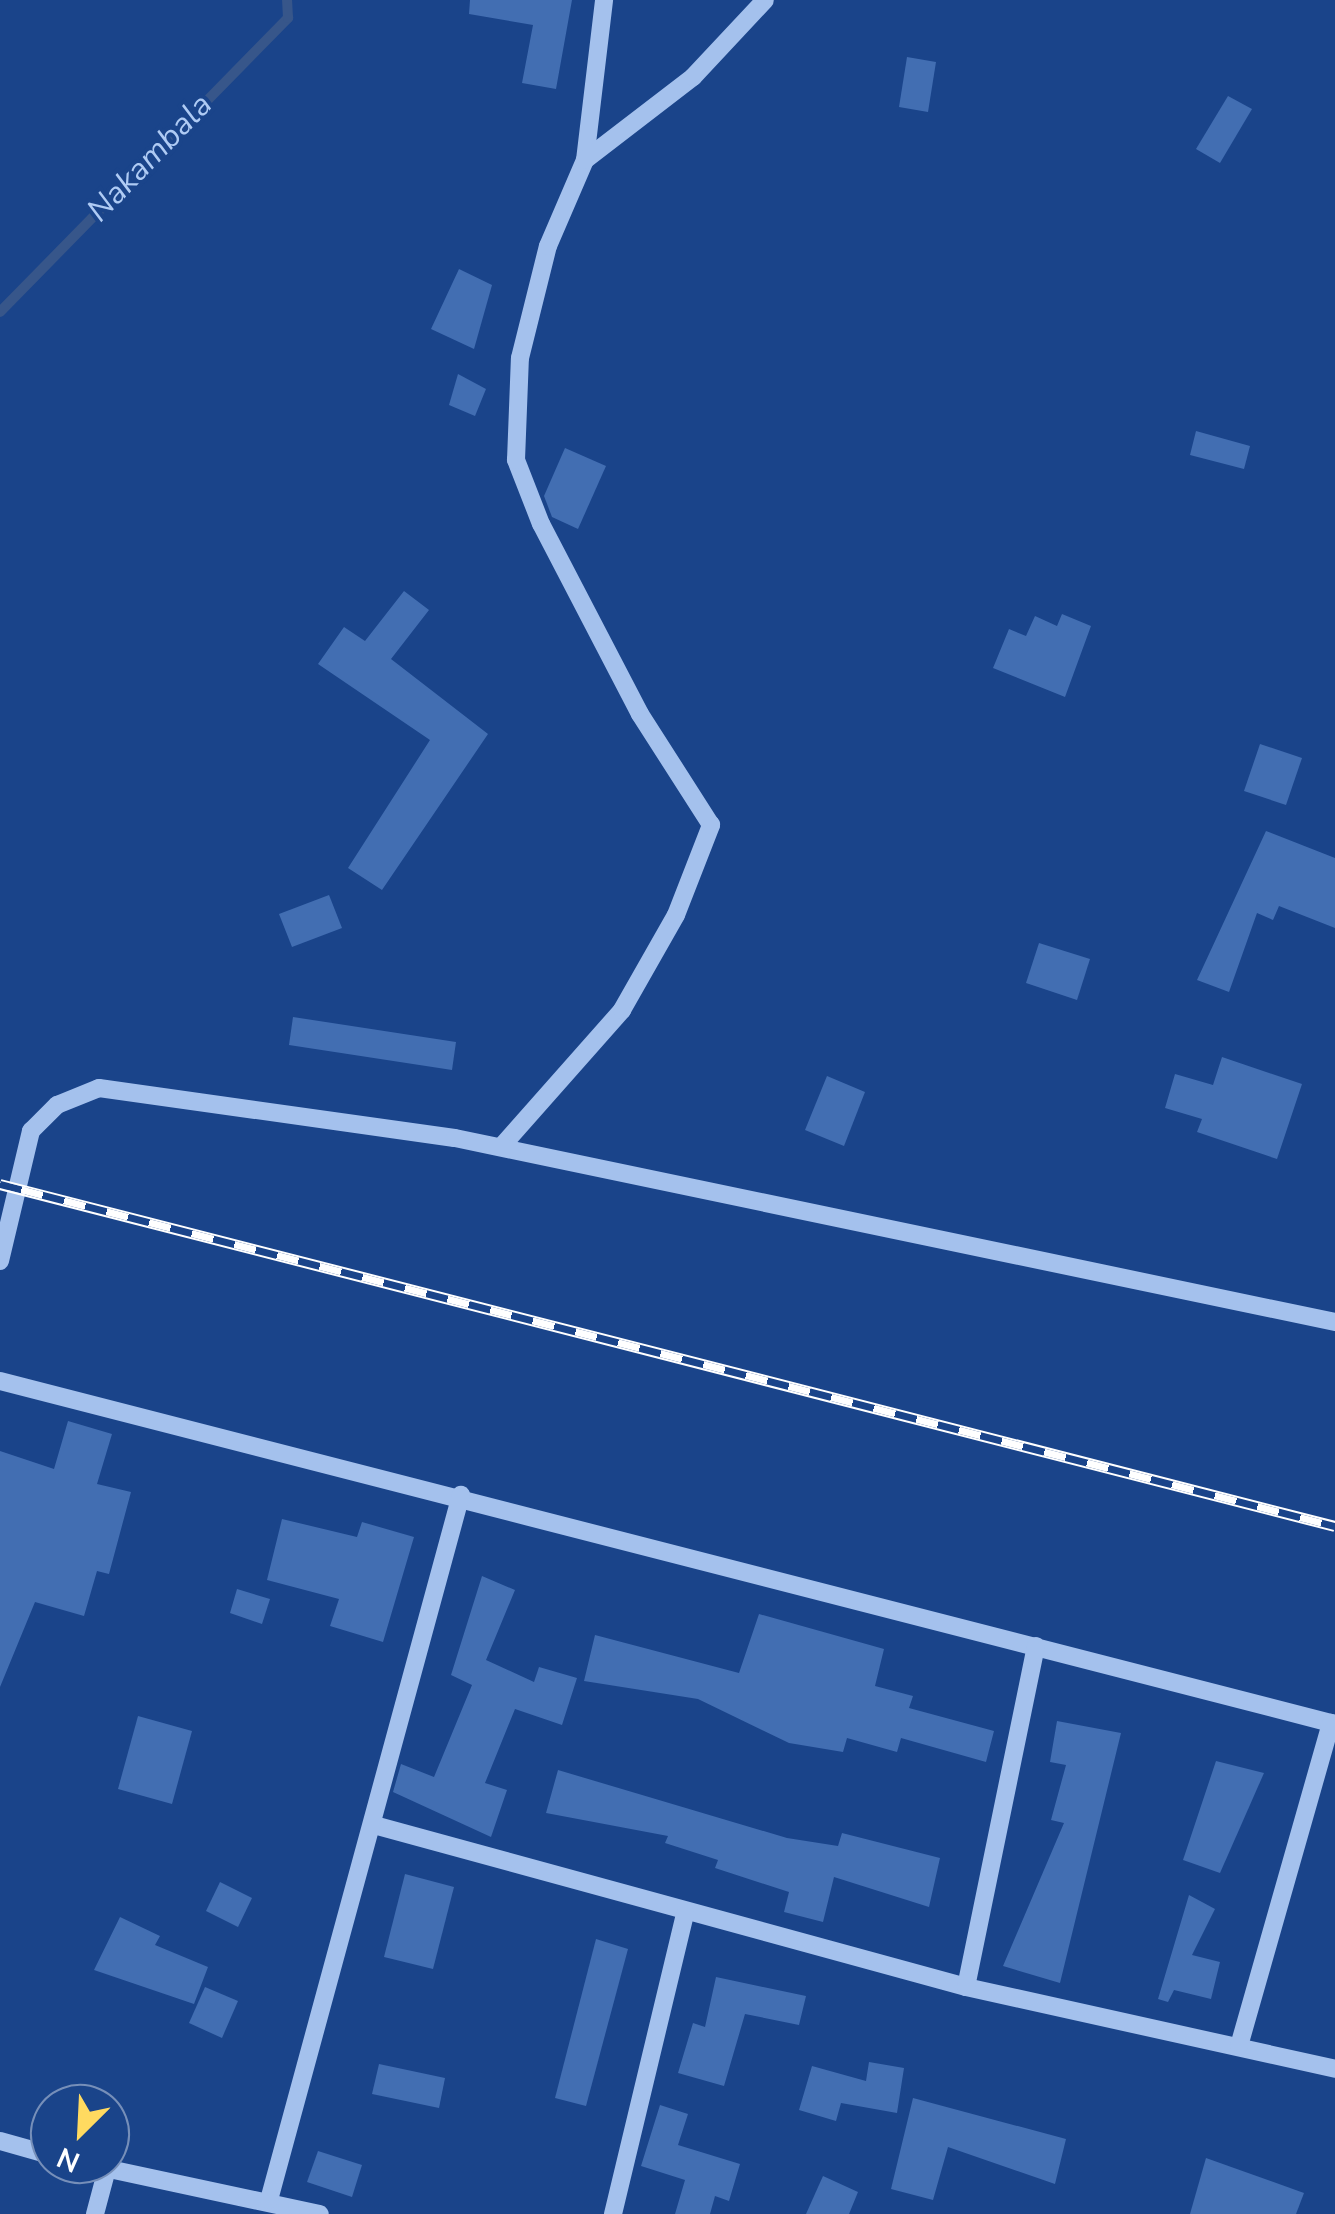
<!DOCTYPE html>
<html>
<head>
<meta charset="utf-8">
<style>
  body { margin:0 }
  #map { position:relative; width:1335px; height:2214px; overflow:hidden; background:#1a448a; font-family:"Nunito Sans",sans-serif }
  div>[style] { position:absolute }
  .stream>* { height:10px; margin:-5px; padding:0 5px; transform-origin:5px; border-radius:5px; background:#37568a }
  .building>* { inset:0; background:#426eb2 }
  .minor>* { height:18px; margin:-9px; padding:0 9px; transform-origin:9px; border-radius:9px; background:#a4c1ed }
  .rail>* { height:11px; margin-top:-5.5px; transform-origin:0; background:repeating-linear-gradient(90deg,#1a448a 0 22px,#fff 0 44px); box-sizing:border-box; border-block:2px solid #fff }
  span { translate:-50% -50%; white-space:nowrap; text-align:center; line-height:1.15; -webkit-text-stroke:8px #1a448a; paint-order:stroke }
  .water-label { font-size:32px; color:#afcbf4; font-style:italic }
  .north { position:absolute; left:30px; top:2084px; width:100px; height:100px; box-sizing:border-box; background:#1a448a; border:2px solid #768fb9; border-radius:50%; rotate:204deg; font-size:28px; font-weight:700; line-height:40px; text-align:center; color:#fff }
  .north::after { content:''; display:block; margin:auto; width:35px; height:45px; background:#ffda60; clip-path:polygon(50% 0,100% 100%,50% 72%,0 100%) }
</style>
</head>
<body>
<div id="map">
  <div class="stream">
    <i style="left:0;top:312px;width:412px;rotate:-45.6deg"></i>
    <i style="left:288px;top:18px;width:18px;rotate:-93deg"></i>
  </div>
  <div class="building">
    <i style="clip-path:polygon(470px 0,572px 0,556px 89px,522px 83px,533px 25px,469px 14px)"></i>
    <i style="clip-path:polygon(907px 57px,936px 62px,928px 112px,899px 107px)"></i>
    <i style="clip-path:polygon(1228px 96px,1252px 109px,1220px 163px,1196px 149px)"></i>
    <i style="clip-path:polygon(459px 269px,492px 285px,474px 349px,431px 329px)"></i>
    <i style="clip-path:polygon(458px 374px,486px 389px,475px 416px,449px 405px)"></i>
    <i style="clip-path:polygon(1196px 431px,1250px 446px,1244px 469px,1190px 455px)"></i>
    <i style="clip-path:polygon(565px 448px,606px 466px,578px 529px,552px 517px,544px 496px)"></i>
    <i style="clip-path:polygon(404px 591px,429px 610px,391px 659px,488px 734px,382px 890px,348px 868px,430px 740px,318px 664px,344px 627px,365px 641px)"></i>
    <i style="clip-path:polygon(1062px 614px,1091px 626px,1065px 697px,993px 668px,1009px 629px,1026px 636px,1035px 616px,1057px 626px)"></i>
    <i style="clip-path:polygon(1260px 744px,1302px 758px,1286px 805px,1244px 791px)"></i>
    <i style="clip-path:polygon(1266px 831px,1335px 858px,1335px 928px,1279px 906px,1273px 920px,1257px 913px,1229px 992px,1197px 980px)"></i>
    <i style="clip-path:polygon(329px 895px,342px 928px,292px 947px,279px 914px)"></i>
    <i style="clip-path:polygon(1039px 943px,1090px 959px,1077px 1000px,1026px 983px)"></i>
    <i style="clip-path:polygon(293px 1017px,456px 1042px,452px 1070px,289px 1045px)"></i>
    <i style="clip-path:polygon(1222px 1057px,1302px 1084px,1277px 1159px,1197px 1132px,1202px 1119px,1165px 1108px,1175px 1074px,1213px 1085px)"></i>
    <i style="clip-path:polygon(827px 1076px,865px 1092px,844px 1146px,805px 1130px)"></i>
    <i style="clip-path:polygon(68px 1421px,112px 1434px,97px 1484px,131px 1492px,109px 1574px,97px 1571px,84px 1616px,35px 1602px,0 1687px,0 1451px,54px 1469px)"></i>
    <i style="clip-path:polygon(282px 1519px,357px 1537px,362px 1522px,414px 1537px,383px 1642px,330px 1626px,339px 1599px,267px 1580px)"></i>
    <i style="clip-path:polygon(482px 1576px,515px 1590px,486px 1660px,534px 1682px,539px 1667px,577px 1678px,562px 1725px,515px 1709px,485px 1783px,507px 1790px,491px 1837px,393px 1792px,401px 1764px,434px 1777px,472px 1685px,451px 1675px)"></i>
    <i style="clip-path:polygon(237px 1589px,270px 1599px,262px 1624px,230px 1613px)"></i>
    <i style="clip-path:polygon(759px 1614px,884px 1649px,875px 1686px,913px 1696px,909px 1708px,994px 1731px,986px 1762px,901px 1738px,897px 1752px,847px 1738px,843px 1752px,789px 1743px,698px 1699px,584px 1681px,595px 1635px,739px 1673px)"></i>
    <i style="clip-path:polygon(138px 1716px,192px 1731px,172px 1804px,118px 1789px)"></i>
    <i style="clip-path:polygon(1057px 1721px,1121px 1733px,1060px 1983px,1003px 1966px,1064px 1823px,1051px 1820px,1066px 1765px,1050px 1762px)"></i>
    <i style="clip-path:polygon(1216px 1761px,1264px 1773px,1220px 1873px,1183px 1860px)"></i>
    <i style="clip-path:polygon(558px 1770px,787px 1838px,838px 1846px,842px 1833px,940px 1858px,929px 1907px,834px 1877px,823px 1922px,784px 1912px,789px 1892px,715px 1868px,718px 1860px,665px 1843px,668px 1836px,546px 1813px)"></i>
    <i style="clip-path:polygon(405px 1874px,454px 1887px,433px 1969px,384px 1957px)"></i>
    <i style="clip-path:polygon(220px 1882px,252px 1898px,238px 1927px,206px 1911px)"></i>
    <i style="clip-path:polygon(1189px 1895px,1215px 1909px,1192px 1955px,1220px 1962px,1211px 1999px,1174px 1990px,1168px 2002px,1158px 1999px)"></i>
    <i style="clip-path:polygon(120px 1917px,160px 1936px,155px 1945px,208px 1967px,194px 2004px,94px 1970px)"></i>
    <i style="clip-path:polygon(596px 1939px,628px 1949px,586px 2106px,555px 2098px)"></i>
    <i style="clip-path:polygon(716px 1977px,806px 1996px,799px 2025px,745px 2014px,724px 2086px,678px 2073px,693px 2023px,705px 2027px)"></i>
    <i style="clip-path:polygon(205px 1987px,238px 2001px,222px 2038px,189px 2023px)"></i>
    <i style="clip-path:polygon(869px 2062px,904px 2068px,897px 2113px,841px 2103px,836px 2121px,799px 2110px,812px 2066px,866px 2081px)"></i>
    <i style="clip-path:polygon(379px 2064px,445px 2078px,439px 2108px,372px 2094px)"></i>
    <i style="clip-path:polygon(913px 2098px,1066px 2139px,1055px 2184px,948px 2147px,933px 2200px,891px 2189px)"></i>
    <i style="clip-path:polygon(660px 2105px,688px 2114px,678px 2145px,740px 2164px,729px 2201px,715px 2196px,710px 2214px,675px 2214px,685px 2180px,641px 2166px)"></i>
    <i style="clip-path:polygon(318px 2151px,362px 2165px,352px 2197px,307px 2182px)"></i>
    <i style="clip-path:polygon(1206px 2158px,1304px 2193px,1296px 2214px,1190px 2214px)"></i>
    <i style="clip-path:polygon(823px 2176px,858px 2192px,849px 2214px,806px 2214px)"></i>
  </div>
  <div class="minor">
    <i style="left:585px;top:160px;width:161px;rotate:-83.2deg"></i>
    <i style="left:501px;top:1147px;width:183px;rotate:-48.5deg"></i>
    <i style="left:622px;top:1010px;width:109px;rotate:-60.4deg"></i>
    <i style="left:676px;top:915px;width:97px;rotate:-68.7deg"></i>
    <i style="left:711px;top:825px;width:132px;rotate:-122.6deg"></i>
    <i style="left:640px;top:714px;width:214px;rotate:-117.5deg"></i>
    <i style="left:541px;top:524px;width:69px;rotate:-111.3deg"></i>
    <i style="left:516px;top:460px;width:102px;rotate:-87.8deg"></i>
    <i style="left:520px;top:358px;width:115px;rotate:-76deg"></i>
    <i style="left:548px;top:246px;width:94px;rotate:-66.7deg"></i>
    <i style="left:585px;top:160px;width:136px;rotate:-37.5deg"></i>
    <i style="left:693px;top:77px;width:105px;rotate:-46.9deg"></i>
    <i style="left:0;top:1261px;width:134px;rotate:-76.6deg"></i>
    <i style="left:31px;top:1131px;width:37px;rotate:-45deg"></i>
    <i style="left:57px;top:1105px;width:45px;rotate:-22deg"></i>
    <i style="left:99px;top:1088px;width:359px;rotate:8deg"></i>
    <i style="left:455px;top:1138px;width:899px;rotate:11.81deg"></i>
    <i style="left:0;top:1381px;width:1378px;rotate:14.41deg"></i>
    <i style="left:374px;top:1825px;width:614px;rotate:15.3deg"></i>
    <i style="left:966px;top:1987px;width:378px;rotate:12.5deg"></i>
    <i style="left:966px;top:1987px;width:348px;rotate:-78.4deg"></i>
    <i style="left:1239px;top:2046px;width:336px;rotate:-74.1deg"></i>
    <i style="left:0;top:2141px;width:52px;rotate:15.6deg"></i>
    <i style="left:86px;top:2164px;width:239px;rotate:12.1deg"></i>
    <i style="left:269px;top:2200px;width:731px;rotate:-74.77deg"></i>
    <i style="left:95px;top:2214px;width:47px;rotate:-75.1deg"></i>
    <i style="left:613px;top:2214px;width:309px;rotate:-76.5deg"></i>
  </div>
  <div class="rail">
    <i style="left:0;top:1184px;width:1378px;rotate:14.37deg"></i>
  </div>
  <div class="water-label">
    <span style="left:150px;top:158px;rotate:-46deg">Nakambala</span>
  </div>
  <div class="north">N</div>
</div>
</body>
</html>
